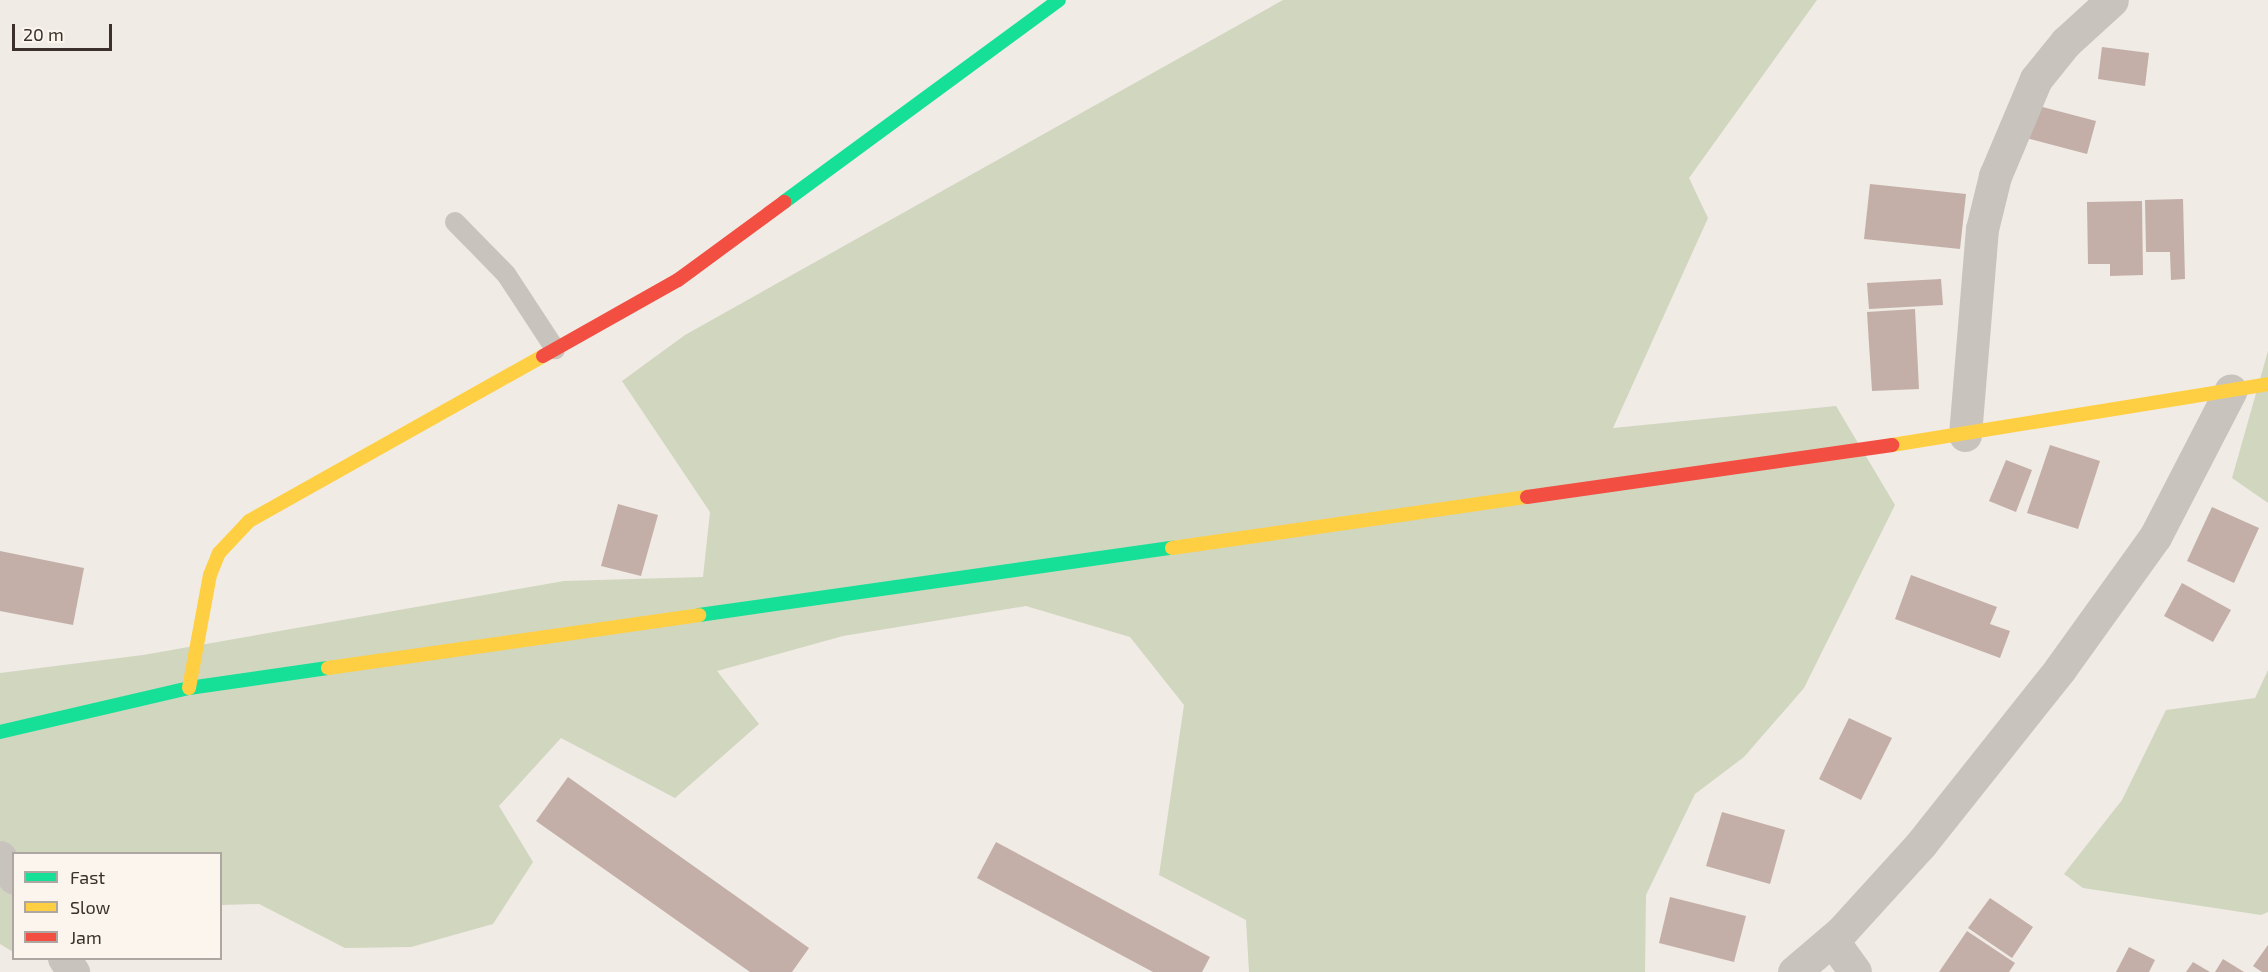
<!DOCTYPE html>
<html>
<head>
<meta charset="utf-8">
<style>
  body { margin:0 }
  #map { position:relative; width:2268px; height:972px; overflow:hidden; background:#f0ebe5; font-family:"Exo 2",sans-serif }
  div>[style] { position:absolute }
  .green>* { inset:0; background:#d1d6bf }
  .building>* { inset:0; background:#c3afa7 }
  .lane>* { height:20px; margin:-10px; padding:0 10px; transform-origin:10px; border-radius:10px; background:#c9c3be }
  .street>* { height:33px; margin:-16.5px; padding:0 16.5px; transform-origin:16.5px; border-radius:16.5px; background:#c9c3be }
  .fast>* { height:14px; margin:-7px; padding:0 7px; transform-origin:7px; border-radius:7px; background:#16e098 }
  .slow>* { height:14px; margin:-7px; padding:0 7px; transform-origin:7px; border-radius:7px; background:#ffcf43 }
  .jam>* { height:14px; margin:-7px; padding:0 7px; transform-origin:7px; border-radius:7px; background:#f24e42 }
  span { translate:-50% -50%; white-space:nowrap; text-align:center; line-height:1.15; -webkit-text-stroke:5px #fbf5ee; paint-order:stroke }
  .legend { position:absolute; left:12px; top:852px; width:210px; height:108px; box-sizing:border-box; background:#fbf5ee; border:2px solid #aea6a0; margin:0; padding:8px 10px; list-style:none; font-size:18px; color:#3b302b }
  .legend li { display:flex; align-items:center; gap:12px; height:30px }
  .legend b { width:30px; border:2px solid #aea6a0 }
  .scale { position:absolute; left:12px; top:24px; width:100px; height:27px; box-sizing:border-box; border:3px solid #3b302b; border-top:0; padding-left:8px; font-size:18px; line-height:21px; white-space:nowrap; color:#3b302b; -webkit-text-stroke:4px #fbf5ee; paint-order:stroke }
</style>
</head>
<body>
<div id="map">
  <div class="green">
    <i style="clip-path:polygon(1283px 0,1817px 0,1689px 178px,1708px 218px,1613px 428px,1836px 406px,1895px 505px,1804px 688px,1744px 757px,1695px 794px,1646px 895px,1645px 972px,1249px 972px,1246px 920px,1159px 875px,1184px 705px,1130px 637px,1026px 606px,843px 636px,717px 671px,759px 724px,675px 798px,561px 738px,499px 806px,533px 862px,493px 924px,411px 947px,345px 948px,259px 904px,221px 905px,220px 854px,14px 854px,13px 952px,0 944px,0 673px,143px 655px,564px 581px,703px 577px,710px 512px,622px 381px,685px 335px)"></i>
    <i style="clip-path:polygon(2268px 351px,2268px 503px,2232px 478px)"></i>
    <i style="clip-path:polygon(2268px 670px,2268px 912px,2261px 915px,2083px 888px,2064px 874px,2122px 800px,2166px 710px,2255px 698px)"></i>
  </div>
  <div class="building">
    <i style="clip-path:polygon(2102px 47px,2149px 53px,2145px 86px,2098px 79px)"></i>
    <i style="clip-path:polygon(2035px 105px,2096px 121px,2087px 154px,2026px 138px)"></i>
    <i style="clip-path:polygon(1870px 184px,1966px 194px,1960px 249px,1864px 239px)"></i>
    <i style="clip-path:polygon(2183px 199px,2185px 279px,2171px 280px,2170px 252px,2146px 252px,2145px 200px)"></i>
    <i style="clip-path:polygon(2142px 201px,2143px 275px,2110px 276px,2110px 264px,2088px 264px,2087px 202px)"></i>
    <i style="clip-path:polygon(1941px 279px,1943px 305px,1869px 309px,1867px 283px)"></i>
    <i style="clip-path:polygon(1915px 309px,1919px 389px,1872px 391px,1867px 312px)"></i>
    <i style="clip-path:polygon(2050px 445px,2100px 461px,2078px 529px,2027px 513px)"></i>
    <i style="clip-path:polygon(2006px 460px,2032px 470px,2016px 512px,1989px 501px)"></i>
    <i style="clip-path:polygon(618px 504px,658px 515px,641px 576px,601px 566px)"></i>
    <i style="clip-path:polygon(2212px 507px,2259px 528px,2234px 583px,2187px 561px)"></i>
    <i style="clip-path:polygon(0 551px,84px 568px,73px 625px,0 611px)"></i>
    <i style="clip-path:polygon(1911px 575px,1997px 607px,1990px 624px,2010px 631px,2000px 658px,1895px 619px)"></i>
    <i style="clip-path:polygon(2182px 583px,2231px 610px,2213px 642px,2164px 616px)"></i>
    <i style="clip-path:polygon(1849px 718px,1892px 738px,1861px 800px,1819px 779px)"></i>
    <i style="clip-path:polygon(568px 777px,809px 948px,792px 972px,750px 972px,536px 821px)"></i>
    <i style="clip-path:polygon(1722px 812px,1785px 830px,1770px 884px,1706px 866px)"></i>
    <i style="clip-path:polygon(996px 842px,1210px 957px,1202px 972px,1153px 972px,977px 878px)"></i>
    <i style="clip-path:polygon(1670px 897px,1746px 916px,1734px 962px,1659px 943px)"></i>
    <i style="clip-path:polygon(1990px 898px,2033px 927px,2012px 958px,1968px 928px)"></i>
    <i style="clip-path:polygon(1967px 931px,2015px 963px,2009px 972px,1939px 972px)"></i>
    <i style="clip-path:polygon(2268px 945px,2268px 972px,2262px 972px,2253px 966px)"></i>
    <i style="clip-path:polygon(2129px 947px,2155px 960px,2149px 972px,2116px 972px)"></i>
    <i style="clip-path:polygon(2223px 959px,2244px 972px,2215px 972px)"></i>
    <i style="clip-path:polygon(2193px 962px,2210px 972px,2186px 972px)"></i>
  </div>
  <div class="lane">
    <i style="left:455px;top:222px;width:73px;rotate:45.6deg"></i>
    <i style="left:506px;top:274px;width:90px;rotate:56.8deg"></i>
  </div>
  <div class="street">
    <i style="left:1965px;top:435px;width:207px;rotate:-85.3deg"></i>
    <i style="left:1982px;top:229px;width:55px;rotate:-76.2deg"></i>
    <i style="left:1995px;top:176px;width:105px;rotate:-67.1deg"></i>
    <i style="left:2036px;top:79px;width:48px;rotate:-51deg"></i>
    <i style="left:2066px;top:42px;width:62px;rotate:-42.4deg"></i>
    <i style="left:0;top:857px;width:25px;rotate:56deg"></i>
    <i style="left:1832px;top:940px;width:39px;rotate:54deg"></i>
    <i style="left:64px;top:958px;width:17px;rotate:57deg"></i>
    <i style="left:1794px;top:972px;width:62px;rotate:-40.4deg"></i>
    <i style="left:1841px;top:932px;width:119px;rotate:-47.7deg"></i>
    <i style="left:1921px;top:844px;width:223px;rotate:-51.5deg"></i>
    <i style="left:2060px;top:669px;width:163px;rotate:-54.3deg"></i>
    <i style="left:2155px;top:537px;width:165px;rotate:-62.7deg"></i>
  </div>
  <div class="fast">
    <i style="left:784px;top:202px;width:341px;rotate:-36.3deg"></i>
    <i style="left:699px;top:615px;width:478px;rotate:-8.1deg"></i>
    <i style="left:0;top:732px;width:194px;rotate:-13.1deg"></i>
    <i style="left:189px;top:688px;width:140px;rotate:-8.2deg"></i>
  </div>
  <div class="slow">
    <i style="left:1892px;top:445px;width:381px;rotate:-9.2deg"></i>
    <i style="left:1172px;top:548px;width:359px;rotate:-8.2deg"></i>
    <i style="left:328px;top:668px;width:375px;rotate:-8.1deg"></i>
    <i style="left:189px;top:688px;width:115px;rotate:-79.5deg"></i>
    <i style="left:210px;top:575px;width:24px;rotate:-68deg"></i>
    <i style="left:219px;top:553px;width:44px;rotate:-46.8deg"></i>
    <i style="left:249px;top:521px;width:337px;rotate:-29.3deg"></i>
  </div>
  <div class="jam">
    <i style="left:543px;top:356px;width:155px;rotate:-29.4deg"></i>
    <i style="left:678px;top:280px;width:132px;rotate:-36.3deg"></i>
    <i style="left:1527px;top:497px;width:369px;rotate:-8.1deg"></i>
  </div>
  <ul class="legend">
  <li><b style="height:8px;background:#16e098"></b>Fast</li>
  <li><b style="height:8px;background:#ffcf43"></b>Slow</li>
  <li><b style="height:8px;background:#f24e42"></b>Jam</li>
  </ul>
  <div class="scale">20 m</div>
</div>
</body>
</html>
